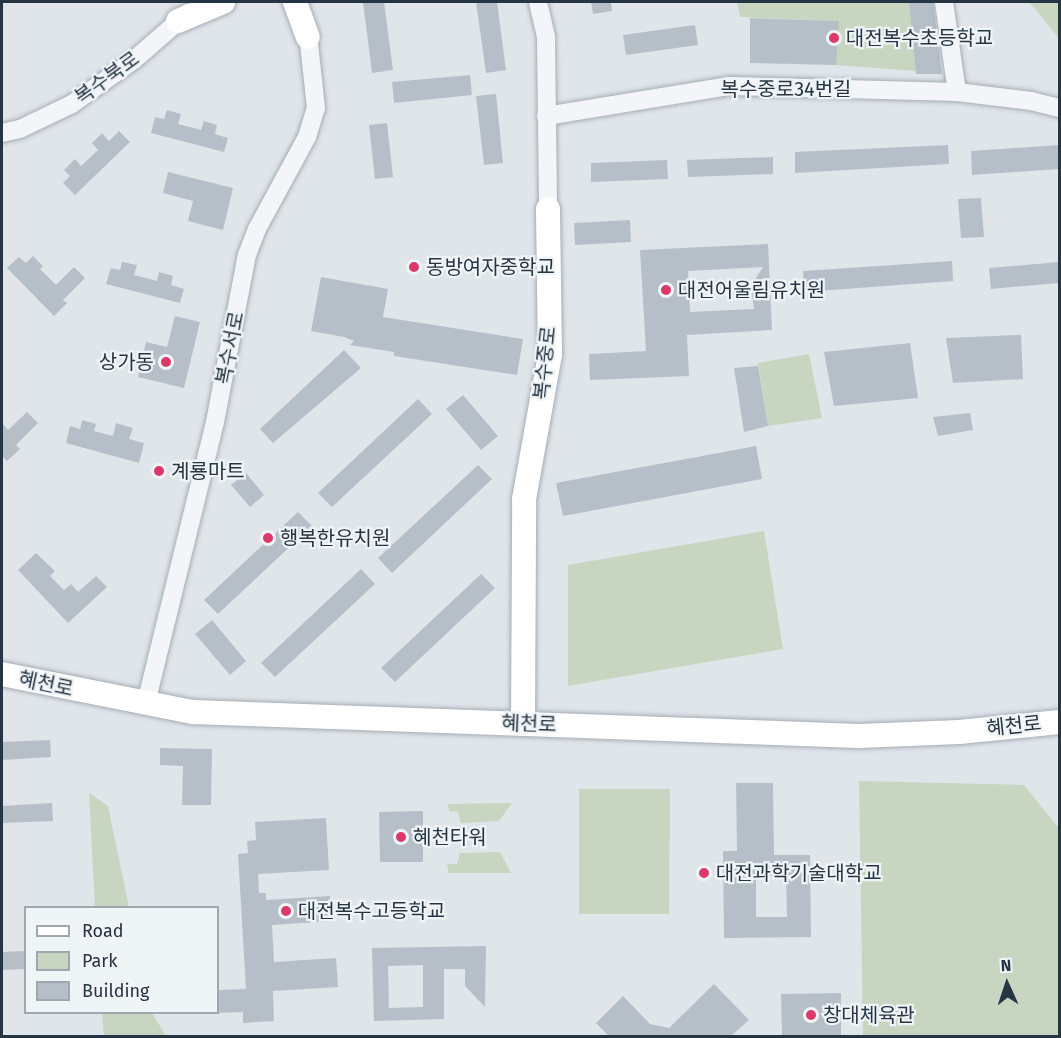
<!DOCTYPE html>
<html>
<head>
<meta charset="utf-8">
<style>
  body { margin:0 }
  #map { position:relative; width:1061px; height:1038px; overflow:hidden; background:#e0e5ea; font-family:"Fira Sans","Noto Sans KR",sans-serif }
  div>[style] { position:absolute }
  .green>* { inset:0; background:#c8d5c0 }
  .building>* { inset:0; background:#b6bfc8 }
  .roads { filter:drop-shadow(0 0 2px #a4adb5) drop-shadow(0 0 2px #a4adb5) }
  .minor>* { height:18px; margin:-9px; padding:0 9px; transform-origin:9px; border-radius:9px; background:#f3f5f8 }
  .major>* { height:24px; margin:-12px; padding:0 12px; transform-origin:12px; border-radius:12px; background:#fff }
  .dots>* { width:16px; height:16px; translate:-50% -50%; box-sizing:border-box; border:3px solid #eff4f7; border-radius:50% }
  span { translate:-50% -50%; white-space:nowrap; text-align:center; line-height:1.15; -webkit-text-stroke:4.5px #eff4f7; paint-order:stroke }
  .poi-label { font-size:20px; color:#263543 }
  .left { translate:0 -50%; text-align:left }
  .right { translate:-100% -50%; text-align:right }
  .street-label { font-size:20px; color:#263543 }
  .frame { position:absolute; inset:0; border:3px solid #263543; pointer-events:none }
  .legend { position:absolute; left:24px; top:906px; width:195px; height:108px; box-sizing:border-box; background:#eff4f7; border:2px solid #9fa8af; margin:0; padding:8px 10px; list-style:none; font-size:18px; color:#263543 }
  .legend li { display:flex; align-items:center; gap:12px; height:30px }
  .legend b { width:30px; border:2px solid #9fa8af }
  .north { position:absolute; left:977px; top:954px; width:60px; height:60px; -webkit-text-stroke:4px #eff4f7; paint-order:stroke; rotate:357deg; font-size:16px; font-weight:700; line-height:24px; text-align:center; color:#263543 }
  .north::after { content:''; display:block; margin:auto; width:21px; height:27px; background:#263543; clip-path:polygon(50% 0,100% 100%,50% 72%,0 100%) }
</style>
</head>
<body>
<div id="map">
  <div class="green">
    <i style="clip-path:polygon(737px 2px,909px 2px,916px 71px,836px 65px,837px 21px,740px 17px)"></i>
    <i style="clip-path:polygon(1029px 2px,1059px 2px,1059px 38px)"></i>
    <i style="clip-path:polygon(809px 354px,822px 418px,768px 426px,758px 363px)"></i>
    <i style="clip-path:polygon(764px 531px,783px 649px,568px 686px,568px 565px)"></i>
    <i style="clip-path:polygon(859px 781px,1024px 785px,1058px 827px,1059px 1036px,863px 1036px)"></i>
    <i style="clip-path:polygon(579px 789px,670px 789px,669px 914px,579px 914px)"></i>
    <i style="clip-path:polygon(89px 793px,108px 806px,129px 907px,95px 907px)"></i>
    <i style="clip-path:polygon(512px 803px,499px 821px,461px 823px,458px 812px,449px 811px,448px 804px)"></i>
    <i style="clip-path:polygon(500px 852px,511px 873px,449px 873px,447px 864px,457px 864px,460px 853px)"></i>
    <i style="clip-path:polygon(102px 1013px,152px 1013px,166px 1036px,104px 1036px)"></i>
  </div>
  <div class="building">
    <i style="clip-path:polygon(363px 2px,384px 2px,393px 70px,372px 73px)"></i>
    <i style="clip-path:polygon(476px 2px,497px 2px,506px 70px,486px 73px)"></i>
    <i style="clip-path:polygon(591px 2px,611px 2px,612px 11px,593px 14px)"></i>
    <i style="clip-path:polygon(909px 2px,933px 2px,942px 74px,916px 74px)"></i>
    <i style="clip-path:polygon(750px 18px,839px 21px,836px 65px,750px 63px)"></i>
    <i style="clip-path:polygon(695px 25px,698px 45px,626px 55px,623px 35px)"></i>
    <i style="clip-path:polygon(470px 75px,472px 95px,394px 103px,392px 82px)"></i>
    <i style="clip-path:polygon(496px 94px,503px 163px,484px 165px,476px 96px)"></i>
    <i style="clip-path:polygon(167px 110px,181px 114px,178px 124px,201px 130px,204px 121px,217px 125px,215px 134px,228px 138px,224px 152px,151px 133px,155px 117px,164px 119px)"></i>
    <i style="clip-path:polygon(387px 123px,393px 177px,375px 179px,369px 125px)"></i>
    <i style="clip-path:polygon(119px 131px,130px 142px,75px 195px,63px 183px,70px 176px,64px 170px,75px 159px,81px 166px,98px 150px,92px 143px,102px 133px,109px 141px)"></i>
    <i style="clip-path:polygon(948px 145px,949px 164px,795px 173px,795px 152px)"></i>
    <i style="clip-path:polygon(1059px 145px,1059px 169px,972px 175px,971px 151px)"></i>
    <i style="clip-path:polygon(773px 157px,773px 174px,688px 177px,687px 160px)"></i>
    <i style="clip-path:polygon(667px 160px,668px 179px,591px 182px,591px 163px)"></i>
    <i style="clip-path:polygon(168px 172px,233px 188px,223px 230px,188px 221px,193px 201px,163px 193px)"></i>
    <i style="clip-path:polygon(981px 198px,984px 237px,961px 238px,958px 199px)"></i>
    <i style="clip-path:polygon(630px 220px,631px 242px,575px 245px,574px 223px)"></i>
    <i style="clip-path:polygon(evenodd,768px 244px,772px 330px,687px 335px,689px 376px,590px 380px,589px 354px,646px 351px,640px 250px,768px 244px,763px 267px,751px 286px,754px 309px,690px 312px,688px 271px,763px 267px)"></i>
    <i style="clip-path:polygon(33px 256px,43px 266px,40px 269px,56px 285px,74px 267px,85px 278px,63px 300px,67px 303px,54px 316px,7px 268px,19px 257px,26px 263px)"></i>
    <i style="clip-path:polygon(952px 261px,953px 281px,804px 292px,803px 271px)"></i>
    <i style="clip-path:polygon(122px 262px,137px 265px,134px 275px,157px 281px,159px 272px,173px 276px,171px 285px,184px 289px,180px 303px,106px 284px,111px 268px,120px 270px)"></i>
    <i style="clip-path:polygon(1059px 262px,1059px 283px,991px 289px,989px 268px)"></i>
    <i style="clip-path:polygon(321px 277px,388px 289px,383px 317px,523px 339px,517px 375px,394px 356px,394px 352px,350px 345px,354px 341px,344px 337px,311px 331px)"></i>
    <i style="clip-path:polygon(175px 316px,200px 322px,184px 388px,138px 377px,146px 342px,167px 347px)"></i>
    <i style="clip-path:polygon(1021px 335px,1023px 379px,953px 383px,946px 338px)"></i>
    <i style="clip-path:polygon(910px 343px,918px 398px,834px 406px,824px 352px)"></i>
    <i style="clip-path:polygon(344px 350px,361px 368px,273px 443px,260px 429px)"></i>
    <i style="clip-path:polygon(758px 366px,768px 426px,744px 432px,734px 368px)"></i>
    <i style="clip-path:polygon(463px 395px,498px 436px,481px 450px,446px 409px)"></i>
    <i style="clip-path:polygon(418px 399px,432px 414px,332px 507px,318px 493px)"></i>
    <i style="clip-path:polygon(27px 412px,38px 423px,16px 445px,20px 449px,7px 461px,2px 456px,2px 423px,8px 430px)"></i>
    <i style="clip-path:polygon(970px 413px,973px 430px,938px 436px,933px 417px)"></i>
    <i style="clip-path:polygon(82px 420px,96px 424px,94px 431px,113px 436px,116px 423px,133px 428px,129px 439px,144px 443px,139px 463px,66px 443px,70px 426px,80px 429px)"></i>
    <i style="clip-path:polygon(756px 446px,762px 479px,563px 516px,556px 483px)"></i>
    <i style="clip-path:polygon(478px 465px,492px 479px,392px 573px,378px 558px)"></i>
    <i style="clip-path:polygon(246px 473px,264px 495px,250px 507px,231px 485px)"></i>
    <i style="clip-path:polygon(298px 512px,312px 526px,218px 614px,204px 600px)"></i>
    <i style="clip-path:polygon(36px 553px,55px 571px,50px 576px,64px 590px,71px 584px,78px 592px,96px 576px,107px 587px,68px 623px,18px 570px)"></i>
    <i style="clip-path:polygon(361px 569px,375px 584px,275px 677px,261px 663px)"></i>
    <i style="clip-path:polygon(481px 574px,495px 588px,395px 682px,381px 668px)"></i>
    <i style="clip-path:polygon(212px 620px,246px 661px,230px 675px,195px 634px)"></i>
    <i style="clip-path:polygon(50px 740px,51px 757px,2px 760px,2px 742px)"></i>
    <i style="clip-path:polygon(160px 748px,212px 749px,211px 805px,182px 805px,183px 766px,160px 765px)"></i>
    <i style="clip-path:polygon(evenodd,736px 783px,773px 783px,774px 855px,810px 855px,811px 937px,724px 938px,723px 851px,737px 851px,736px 783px,756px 876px,786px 876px,787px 917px,756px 917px,756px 876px)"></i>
    <i style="clip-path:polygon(52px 803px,53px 821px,2px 823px,2px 806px)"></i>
    <i style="clip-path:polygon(423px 811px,423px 862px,380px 862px,379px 812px)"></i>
    <i style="clip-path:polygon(326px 818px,329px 870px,258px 874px,259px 893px,266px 893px,266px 900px,330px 896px,331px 921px,272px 925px,274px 962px,336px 958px,338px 987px,273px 991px,274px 1021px,243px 1023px,243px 1012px,218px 1013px,218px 990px,246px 989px,238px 854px,248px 853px,247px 841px,256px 840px,255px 822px)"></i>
    <i style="clip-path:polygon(evenodd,486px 946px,485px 1007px,465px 986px,465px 969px,444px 969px,444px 1019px,374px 1021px,372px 948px,486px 946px,423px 965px,423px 1007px,389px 1008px,388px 966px,423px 965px)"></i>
    <i style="clip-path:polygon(26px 951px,26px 969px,2px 970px,2px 952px)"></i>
    <i style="clip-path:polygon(714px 984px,749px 1020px,731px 1036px,609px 1036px,596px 1023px,623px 996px,650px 1024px,669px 1028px)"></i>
    <i style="clip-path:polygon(841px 993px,841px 1036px,782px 1036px,781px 994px)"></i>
  </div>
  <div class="roads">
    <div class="minor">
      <i style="left:538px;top:2px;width:37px;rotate:77deg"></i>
      <i style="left:546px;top:38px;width:171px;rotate:89.3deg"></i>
      <i style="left:944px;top:2px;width:91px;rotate:81.8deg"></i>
      <i style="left:546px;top:116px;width:186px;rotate:-9.3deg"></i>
      <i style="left:730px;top:86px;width:227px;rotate:1.5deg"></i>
      <i style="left:957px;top:92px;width:75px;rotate:6.9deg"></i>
      <i style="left:1031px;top:101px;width:30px;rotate:14deg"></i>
      <i style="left:2px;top:133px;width:18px;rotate:-13deg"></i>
      <i style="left:20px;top:129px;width:58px;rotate:-25.7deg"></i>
      <i style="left:72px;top:104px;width:77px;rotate:-35.5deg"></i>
      <i style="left:135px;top:59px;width:70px;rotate:-41deg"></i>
      <i style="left:146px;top:703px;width:289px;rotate:-76.2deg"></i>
      <i style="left:215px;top:422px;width:170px;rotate:-79.2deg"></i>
      <i style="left:247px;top:255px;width:28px;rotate:-69deg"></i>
      <i style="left:257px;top:229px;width:105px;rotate:-61.5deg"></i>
      <i style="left:307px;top:137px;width:30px;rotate:-73deg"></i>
      <i style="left:316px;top:108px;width:83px;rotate:-96.2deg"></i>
    </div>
    <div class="major">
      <i style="left:295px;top:2px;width:37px;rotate:70deg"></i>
      <i style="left:178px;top:21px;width:49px;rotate:-22.9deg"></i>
      <i style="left:2px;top:674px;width:195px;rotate:11.3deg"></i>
      <i style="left:193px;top:712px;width:666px;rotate:2.06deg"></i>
      <i style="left:859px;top:736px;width:100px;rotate:-2.3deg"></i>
      <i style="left:959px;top:732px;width:101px;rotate:-5.7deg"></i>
      <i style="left:523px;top:724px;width:225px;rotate:-89.7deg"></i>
      <i style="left:524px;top:499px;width:147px;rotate:-79.8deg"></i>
      <i style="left:550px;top:354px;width:145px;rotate:-90.8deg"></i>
    </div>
  </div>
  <div class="dots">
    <i style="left:834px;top:38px;background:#dc386a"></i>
    <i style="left:414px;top:267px;background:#dc386a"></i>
    <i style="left:666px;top:290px;background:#dc386a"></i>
    <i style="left:166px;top:362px;background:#dc386a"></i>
    <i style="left:159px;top:471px;background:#dc386a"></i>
    <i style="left:268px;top:538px;background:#dc386a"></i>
    <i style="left:401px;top:837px;background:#dc386a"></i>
    <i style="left:704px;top:873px;background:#dc386a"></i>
    <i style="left:286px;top:911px;background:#dc386a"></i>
    <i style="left:811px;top:1015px;background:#dc386a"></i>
  </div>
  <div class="poi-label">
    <span class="left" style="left:846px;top:38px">대전복수초등학교</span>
    <span class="left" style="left:426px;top:267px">동방여자중학교</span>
    <span class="left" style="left:678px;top:290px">대전어울림유치원</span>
    <span class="right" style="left:154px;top:362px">상가동</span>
    <span class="left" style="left:171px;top:471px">계룡마트</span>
    <span class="left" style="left:280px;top:538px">행복한유치원</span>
    <span class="left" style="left:413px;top:837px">혜천타워</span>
    <span class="left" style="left:716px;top:873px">대전과학기술대학교</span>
    <span class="left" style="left:298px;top:911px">대전복수고등학교</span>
    <span class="left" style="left:823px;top:1015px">창대체육관</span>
  </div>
  <div class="street-label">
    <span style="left:107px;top:78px;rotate:-36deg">복수북로</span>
    <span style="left:786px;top:89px">복수중로34번길</span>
    <span style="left:230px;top:348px;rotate:-79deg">복수서로</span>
    <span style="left:545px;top:363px;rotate:-84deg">복수중로</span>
    <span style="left:46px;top:684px;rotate:12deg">혜천로</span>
    <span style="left:529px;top:724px;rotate:2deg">혜천로</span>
    <span style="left:1014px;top:726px;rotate:-6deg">혜천로</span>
  </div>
  <div class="frame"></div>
  <ul class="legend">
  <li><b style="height:8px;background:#fff"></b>Road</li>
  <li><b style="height:16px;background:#c8d5c0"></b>Park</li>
  <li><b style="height:16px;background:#b6bfc8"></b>Building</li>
  </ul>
  <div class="north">N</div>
</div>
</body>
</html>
